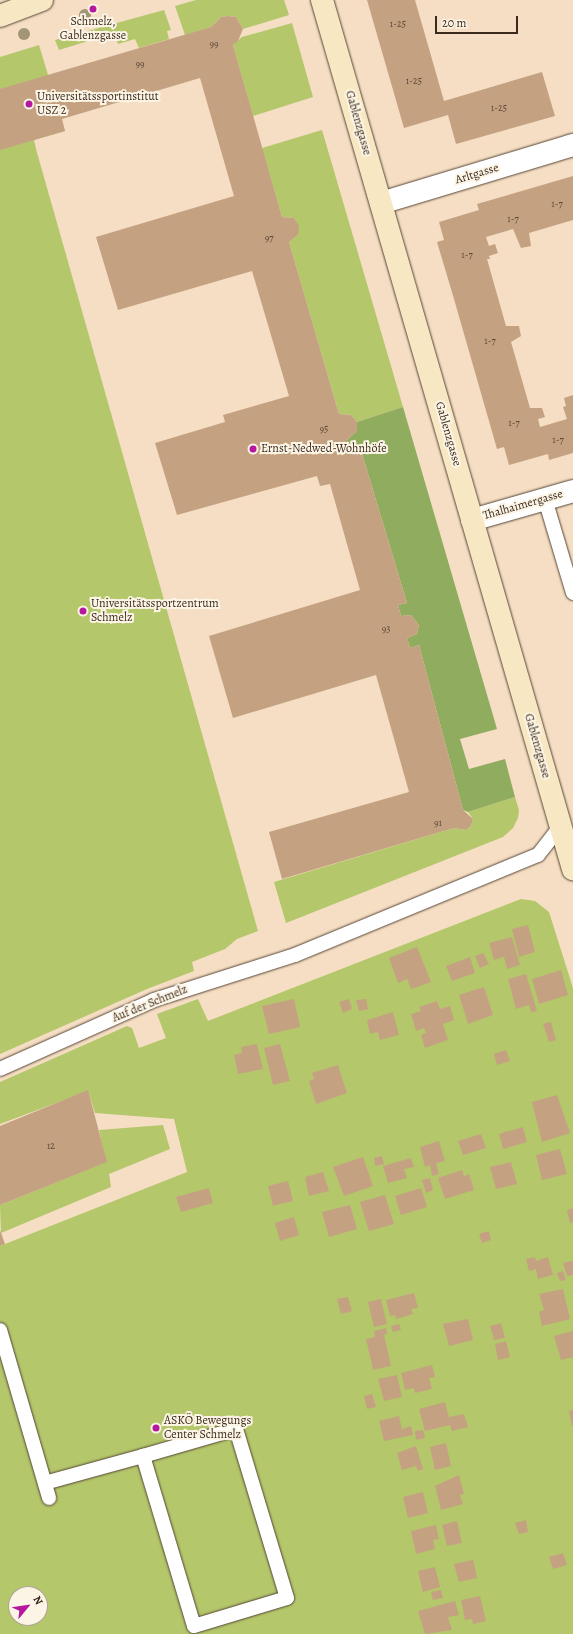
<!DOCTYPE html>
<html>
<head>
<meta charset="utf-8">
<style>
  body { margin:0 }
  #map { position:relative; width:573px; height:1634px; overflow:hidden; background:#f5dec3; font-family:Alegreya,serif }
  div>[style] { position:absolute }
  .green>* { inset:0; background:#b4c76b }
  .forest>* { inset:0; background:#8fac5f }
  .building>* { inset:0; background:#c4a281 }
  .roads { filter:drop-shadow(0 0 1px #574537) drop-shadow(0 0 1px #574537) }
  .lane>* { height:14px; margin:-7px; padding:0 7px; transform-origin:7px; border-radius:7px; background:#fff }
  .street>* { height:22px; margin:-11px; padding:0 11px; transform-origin:11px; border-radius:11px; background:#fff }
  .secondary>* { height:22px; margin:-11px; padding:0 11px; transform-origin:11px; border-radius:11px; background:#f7e8c3 }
  .trees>* { width:12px; height:12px; margin:-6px; border-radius:50%; background:#a29575 }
  .dots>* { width:11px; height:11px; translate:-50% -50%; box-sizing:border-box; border:2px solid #fcf5e5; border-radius:50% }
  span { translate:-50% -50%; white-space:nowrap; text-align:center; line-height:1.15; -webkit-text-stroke:4px #fcf5e5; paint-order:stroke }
  .number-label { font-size:10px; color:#5d4837 }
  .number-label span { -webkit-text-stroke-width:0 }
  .poi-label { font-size:12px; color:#3b2a1e }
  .left { translate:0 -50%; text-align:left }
  .street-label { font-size:12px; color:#3b2a1e }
  .north { position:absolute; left:8px; top:1586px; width:40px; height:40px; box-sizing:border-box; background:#fcf5e5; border:1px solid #afa495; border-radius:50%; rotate:61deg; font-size:11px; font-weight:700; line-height:16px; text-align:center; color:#3b2a1e }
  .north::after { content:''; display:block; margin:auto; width:14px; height:18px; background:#b5179e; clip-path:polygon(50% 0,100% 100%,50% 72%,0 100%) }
  .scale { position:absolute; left:435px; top:16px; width:83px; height:18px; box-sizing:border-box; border:2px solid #3b2a1e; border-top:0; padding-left:5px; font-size:12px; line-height:14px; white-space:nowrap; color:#3b2a1e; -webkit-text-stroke:3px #fcf5e5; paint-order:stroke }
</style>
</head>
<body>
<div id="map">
  <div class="green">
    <i style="clip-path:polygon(196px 0,284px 0,289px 15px,243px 29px,236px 17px,228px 16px,221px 17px,211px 27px,185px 35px,175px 6px)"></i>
    <i style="clip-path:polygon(164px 10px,171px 30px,167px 31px,169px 39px,139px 48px,135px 39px,118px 44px,114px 33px,59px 50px,55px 40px)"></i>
    <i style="clip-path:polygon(292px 23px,313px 97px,253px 116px,233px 45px,242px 37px)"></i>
    <i style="clip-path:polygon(39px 45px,65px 131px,34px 140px,36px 149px,258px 931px,237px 939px,225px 949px,192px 962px,194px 971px,147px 989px,0 1054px,0 57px)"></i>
    <i style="clip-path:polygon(322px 130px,403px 407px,357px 422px,351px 415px,339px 414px,289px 242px,298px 235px,298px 226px,294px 218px,282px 217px,262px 148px)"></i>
    <i style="clip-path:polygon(515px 797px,519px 810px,518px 818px,513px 828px,503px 837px,286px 923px,274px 882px,454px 828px,466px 830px,471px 826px,473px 819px,468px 812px)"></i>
    <i style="clip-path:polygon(evenodd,521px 899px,535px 901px,549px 912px,573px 988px,573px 1634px,0 1634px,0 1246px,187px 1172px,174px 1119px,95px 1113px,88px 1091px,0 1124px,0 1082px,127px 1026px,132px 1028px,139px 1048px,166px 1038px,157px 1014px,198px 999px,208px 1021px,521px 899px,16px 1594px,40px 1594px,40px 1618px,16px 1618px,16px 1594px)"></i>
    <i style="clip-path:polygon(163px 1125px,170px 1149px,109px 1174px,111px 1187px,1px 1233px,0 1205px,106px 1162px,99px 1130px)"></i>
  </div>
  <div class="forest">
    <i style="clip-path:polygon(403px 407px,497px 729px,460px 739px,469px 769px,505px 759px,515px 797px,468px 812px,463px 810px,419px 645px,410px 648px,407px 638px,417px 634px,419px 625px,411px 615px,401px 616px,398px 605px,407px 603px,360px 447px,350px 451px,347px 440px,357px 431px,357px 422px)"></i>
  </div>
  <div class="building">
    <i style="clip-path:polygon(367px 0,415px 0,444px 101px,542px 72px,555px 116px,456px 144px,448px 115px,404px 128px)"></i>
    <i style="clip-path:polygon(228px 16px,236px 17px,243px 29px,238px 41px,233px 45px,282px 217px,294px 218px,299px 226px,298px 235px,289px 242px,339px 414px,351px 415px,357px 422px,357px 431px,347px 440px,350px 451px,360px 447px,407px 603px,398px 605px,401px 616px,411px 615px,419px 625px,417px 634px,407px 638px,410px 648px,419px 645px,463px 810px,473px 819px,471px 826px,466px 830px,454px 828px,282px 879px,269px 832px,409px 792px,376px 675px,233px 718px,209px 636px,360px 590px,330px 484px,320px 486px,317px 476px,177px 515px,155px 443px,225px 422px,223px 415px,289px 396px,252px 271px,118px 310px,96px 237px,234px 196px,200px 78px,62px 119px,65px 131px,0 150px,0 89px,211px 27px,221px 17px)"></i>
    <i style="clip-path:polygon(573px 176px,573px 220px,529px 233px,531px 246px,521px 248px,513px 229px,486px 237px,489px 246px,495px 244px,498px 253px,489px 256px,490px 259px,487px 259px,506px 326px,519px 326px,521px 336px,511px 342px,530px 408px,542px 408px,545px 417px,538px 419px,540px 427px,567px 419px,563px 407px,566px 406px,564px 398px,573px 395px,573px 453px,549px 460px,548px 454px,509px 465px,504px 447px,497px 449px,454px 299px,437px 242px,444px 240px,439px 222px,479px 210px,477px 204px)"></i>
    <i style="clip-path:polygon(528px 925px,535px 952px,519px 957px,512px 929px)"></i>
    <i style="clip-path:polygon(512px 937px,520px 965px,507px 969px,504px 957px,494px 960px,489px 943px)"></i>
    <i style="clip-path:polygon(417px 947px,431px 982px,411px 989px,407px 979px,398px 983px,389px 958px)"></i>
    <i style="clip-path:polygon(483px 953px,489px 964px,480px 968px,475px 956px)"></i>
    <i style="clip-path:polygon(470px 957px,475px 973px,452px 981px,446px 966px)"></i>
    <i style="clip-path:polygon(561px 970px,568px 995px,539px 1004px,532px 979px)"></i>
    <i style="clip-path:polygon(526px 974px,537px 1011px,531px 1012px,529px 1005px,516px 1009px,508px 979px)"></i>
    <i style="clip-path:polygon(484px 987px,493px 1015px,468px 1024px,459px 995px)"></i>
    <i style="clip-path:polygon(294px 999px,300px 1027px,269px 1034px,262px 1006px)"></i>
    <i style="clip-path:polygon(349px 999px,352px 1009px,343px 1013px,339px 1002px)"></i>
    <i style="clip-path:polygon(366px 999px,368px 1009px,359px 1011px,356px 1000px)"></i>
    <i style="clip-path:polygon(437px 1001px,440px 1009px,450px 1006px,454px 1020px,443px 1024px,448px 1040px,425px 1048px,421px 1035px,426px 1033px,424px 1028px,416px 1031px,411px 1014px,421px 1011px,419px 1007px)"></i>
    <i style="clip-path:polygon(393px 1012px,399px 1035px,380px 1040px,378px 1032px,370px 1034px,367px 1020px)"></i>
    <i style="clip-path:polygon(551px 1022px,556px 1040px,549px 1042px,543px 1024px)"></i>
    <i style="clip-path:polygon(257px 1044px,263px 1069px,238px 1074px,234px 1055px,242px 1053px,241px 1047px)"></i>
    <i style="clip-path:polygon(280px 1044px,290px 1081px,273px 1085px,264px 1048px)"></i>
    <i style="clip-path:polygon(506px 1050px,510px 1061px,497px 1065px,494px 1054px)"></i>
    <i style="clip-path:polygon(338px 1065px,347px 1093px,316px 1104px,309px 1081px,314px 1079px,312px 1073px)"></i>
    <i style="clip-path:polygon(88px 1090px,107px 1162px,0 1205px,0 1126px)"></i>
    <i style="clip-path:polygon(557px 1095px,570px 1133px,542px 1142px,532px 1102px)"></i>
    <i style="clip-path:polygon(523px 1127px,527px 1142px,503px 1149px,499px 1134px)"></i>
    <i style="clip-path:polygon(481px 1134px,486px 1148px,463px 1155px,458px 1141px)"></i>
    <i style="clip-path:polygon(439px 1141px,445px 1161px,436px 1163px,439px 1174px,432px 1176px,430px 1165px,425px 1167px,420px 1147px)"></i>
    <i style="clip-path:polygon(560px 1149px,567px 1174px,542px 1180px,536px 1155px)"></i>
    <i style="clip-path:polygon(382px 1156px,384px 1164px,375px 1166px,374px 1158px)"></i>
    <i style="clip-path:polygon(363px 1157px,373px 1186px,344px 1196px,333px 1167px)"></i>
    <i style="clip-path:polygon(411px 1158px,414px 1167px,404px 1169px,407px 1178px,388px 1183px,383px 1166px)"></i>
    <i style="clip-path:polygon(511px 1162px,517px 1184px,496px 1189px,490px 1167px)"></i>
    <i style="clip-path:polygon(462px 1170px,464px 1176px,469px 1174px,474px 1190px,445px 1199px,438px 1178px)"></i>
    <i style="clip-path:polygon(323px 1172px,329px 1191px,309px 1196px,305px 1177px)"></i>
    <i style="clip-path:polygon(430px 1178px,433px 1190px,426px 1193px,422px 1180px)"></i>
    <i style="clip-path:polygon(288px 1181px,293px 1201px,273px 1206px,268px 1186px)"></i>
    <i style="clip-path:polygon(209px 1188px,213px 1203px,181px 1212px,176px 1197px)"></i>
    <i style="clip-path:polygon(421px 1188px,427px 1207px,401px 1215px,395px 1196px)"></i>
    <i style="clip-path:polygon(385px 1195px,394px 1224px,369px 1231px,360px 1202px)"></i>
    <i style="clip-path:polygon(350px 1205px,357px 1229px,329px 1237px,322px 1212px)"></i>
    <i style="clip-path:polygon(573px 1208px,573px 1222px,570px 1223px,567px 1210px)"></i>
    <i style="clip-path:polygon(294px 1217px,299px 1235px,280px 1241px,275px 1223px)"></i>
    <i style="clip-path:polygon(0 1230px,5px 1244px,0 1246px)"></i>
    <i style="clip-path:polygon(489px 1231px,491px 1240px,482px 1243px,479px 1234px)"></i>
    <i style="clip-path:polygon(535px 1257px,536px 1261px,548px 1257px,553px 1275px,538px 1279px,536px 1269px,529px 1271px,526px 1259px)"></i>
    <i style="clip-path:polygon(573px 1261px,573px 1275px,567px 1276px,563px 1263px)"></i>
    <i style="clip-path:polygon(563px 1271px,566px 1280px,560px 1281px,557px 1273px)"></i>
    <i style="clip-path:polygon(563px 1289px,570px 1319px,542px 1326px,539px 1312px,544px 1310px,539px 1294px)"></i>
    <i style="clip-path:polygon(414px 1293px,418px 1308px,411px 1309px,413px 1314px,396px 1319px,395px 1315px,390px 1316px,386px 1300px)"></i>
    <i style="clip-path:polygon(348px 1297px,352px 1311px,341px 1314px,337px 1299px)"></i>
    <i style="clip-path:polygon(381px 1299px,387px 1324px,374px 1327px,368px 1302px)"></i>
    <i style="clip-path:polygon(468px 1319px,473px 1340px,449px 1346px,443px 1324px)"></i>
    <i style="clip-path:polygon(501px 1323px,505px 1338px,494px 1340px,490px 1326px)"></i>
    <i style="clip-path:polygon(399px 1324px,401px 1330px,393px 1332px,391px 1326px)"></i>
    <i style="clip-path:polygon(386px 1328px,387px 1334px,384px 1335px,391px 1366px,373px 1370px,366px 1339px,375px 1337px,374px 1331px)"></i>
    <i style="clip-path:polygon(573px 1331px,573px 1357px,561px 1360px,554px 1336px)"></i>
    <i style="clip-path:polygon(506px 1341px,510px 1357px,498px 1360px,495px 1344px)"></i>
    <i style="clip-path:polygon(432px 1365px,435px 1377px,429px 1378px,432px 1389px,415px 1393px,414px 1388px,405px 1390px,401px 1373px)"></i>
    <i style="clip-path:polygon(397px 1375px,402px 1397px,384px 1401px,378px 1379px)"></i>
    <i style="clip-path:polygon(372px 1394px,376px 1407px,367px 1409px,364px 1396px)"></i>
    <i style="clip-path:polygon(445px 1402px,449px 1417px,464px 1414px,468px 1427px,452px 1431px,450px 1425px,425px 1431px,419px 1409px)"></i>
    <i style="clip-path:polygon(573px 1410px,573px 1426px,572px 1426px,569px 1411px)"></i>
    <i style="clip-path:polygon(399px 1416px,402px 1429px,411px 1426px,413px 1435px,384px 1441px,379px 1421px)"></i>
    <i style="clip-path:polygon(423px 1430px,425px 1438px,416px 1440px,415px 1431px)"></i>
    <i style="clip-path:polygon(446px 1443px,451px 1466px,435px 1470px,430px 1447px)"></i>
    <i style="clip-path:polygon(416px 1446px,423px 1469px,418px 1471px,416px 1466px,402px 1470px,397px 1453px)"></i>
    <i style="clip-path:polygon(459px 1475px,464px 1494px,460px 1495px,463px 1504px,441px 1510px,435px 1486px)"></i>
    <i style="clip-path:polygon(423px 1492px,428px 1513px,408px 1518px,403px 1497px)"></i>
    <i style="clip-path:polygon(526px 1520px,528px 1532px,519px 1534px,515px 1523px)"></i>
    <i style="clip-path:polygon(457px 1521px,462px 1543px,447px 1546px,442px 1525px)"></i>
    <i style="clip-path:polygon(436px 1525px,439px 1539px,433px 1540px,435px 1549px,416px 1554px,411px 1531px)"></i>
    <i style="clip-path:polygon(563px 1553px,567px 1565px,553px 1569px,549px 1557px)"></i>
    <i style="clip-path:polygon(473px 1560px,477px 1578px,459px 1582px,454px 1564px)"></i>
    <i style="clip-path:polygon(435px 1567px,440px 1587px,423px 1592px,418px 1571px)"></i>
    <i style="clip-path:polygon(441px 1590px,443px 1598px,433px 1600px,431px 1592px)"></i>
    <i style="clip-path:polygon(480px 1596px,486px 1621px,473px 1624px,472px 1619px,465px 1620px,461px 1600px)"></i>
    <i style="clip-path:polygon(455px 1601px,459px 1615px,448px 1617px,452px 1630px,425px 1634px,418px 1611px)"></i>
  </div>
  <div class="roads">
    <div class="lane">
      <i style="left:545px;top:499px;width:98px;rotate:73.4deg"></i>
      <i style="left:0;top:1069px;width:169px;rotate:-24.1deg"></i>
      <i style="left:154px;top:1000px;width:148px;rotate:-17.7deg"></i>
      <i style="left:295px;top:955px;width:263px;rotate:-22.4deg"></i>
      <i style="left:538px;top:855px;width:37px;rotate:-52deg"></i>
      <i style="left:0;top:1330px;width:175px;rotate:73.7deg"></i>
      <i style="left:45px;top:1483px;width:102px;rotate:-15.4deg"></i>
      <i style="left:143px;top:1456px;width:177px;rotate:73.3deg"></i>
      <i style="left:194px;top:1626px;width:97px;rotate:-16.8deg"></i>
      <i style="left:287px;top:1598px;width:177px;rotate:-106.8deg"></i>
      <i style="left:236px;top:1429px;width:97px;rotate:163.8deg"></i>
    </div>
    <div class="street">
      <i style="left:381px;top:203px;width:201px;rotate:-16.8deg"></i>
      <i style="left:472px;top:520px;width:105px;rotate:-16deg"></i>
    </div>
    <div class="secondary">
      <i style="left:322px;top:0;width:905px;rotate:73.89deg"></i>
      <i style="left:0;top:16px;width:45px;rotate:-20.9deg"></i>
    </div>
  </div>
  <div class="trees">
    <i style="left:85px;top:15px"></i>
    <i style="left:24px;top:34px"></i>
  </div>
  <div class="dots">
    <i style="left:93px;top:9px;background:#b5179e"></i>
    <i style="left:29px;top:104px;background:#b5179e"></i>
    <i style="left:253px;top:449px;background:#b5179e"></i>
    <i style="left:83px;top:611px;background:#b5179e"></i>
    <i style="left:156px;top:1428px;background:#b5179e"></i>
  </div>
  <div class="number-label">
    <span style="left:398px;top:24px">1-25</span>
    <span style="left:214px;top:44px">99</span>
    <span style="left:140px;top:64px">99</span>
    <span style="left:414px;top:81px">1-25</span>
    <span style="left:499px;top:108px">1-25</span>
    <span style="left:557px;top:204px">1-7</span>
    <span style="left:513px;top:219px">1-7</span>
    <span style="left:269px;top:238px">97</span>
    <span style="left:467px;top:255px">1-7</span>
    <span style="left:490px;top:341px">1-7</span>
    <span style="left:514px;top:423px">1-7</span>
    <span style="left:324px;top:429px">95</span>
    <span style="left:558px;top:440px">1-7</span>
    <span style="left:386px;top:629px">93</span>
    <span style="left:438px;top:823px">91</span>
    <span style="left:51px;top:1146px">12</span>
  </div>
  <div class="poi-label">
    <span style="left:93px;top:29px">Schmelz,<br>Gablenzgasse</span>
    <span class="left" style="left:37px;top:104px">Universitätssportinstitut<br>USZ 2</span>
    <span class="left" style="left:261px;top:449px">Ernst-Nedwed-Wohnhöfe</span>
    <span class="left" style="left:91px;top:611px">Universitätssportzentrum<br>Schmelz</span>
    <span class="left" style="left:164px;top:1428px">ASKÖ Bewegungs<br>Center Schmelz</span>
  </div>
  <div class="street-label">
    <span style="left:358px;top:123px;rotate:74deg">Gablenzgasse</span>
    <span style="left:477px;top:174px;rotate:-17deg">Arltgasse</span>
    <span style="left:448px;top:434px;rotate:74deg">Gablenzgasse</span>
    <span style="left:523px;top:505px;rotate:-16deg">Thalhaimergasse</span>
    <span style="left:537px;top:746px;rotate:74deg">Gablenzgasse</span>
    <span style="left:150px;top:1004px;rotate:-22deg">Auf der Schmelz</span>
  </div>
  <div class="north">N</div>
  <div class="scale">20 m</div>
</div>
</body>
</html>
